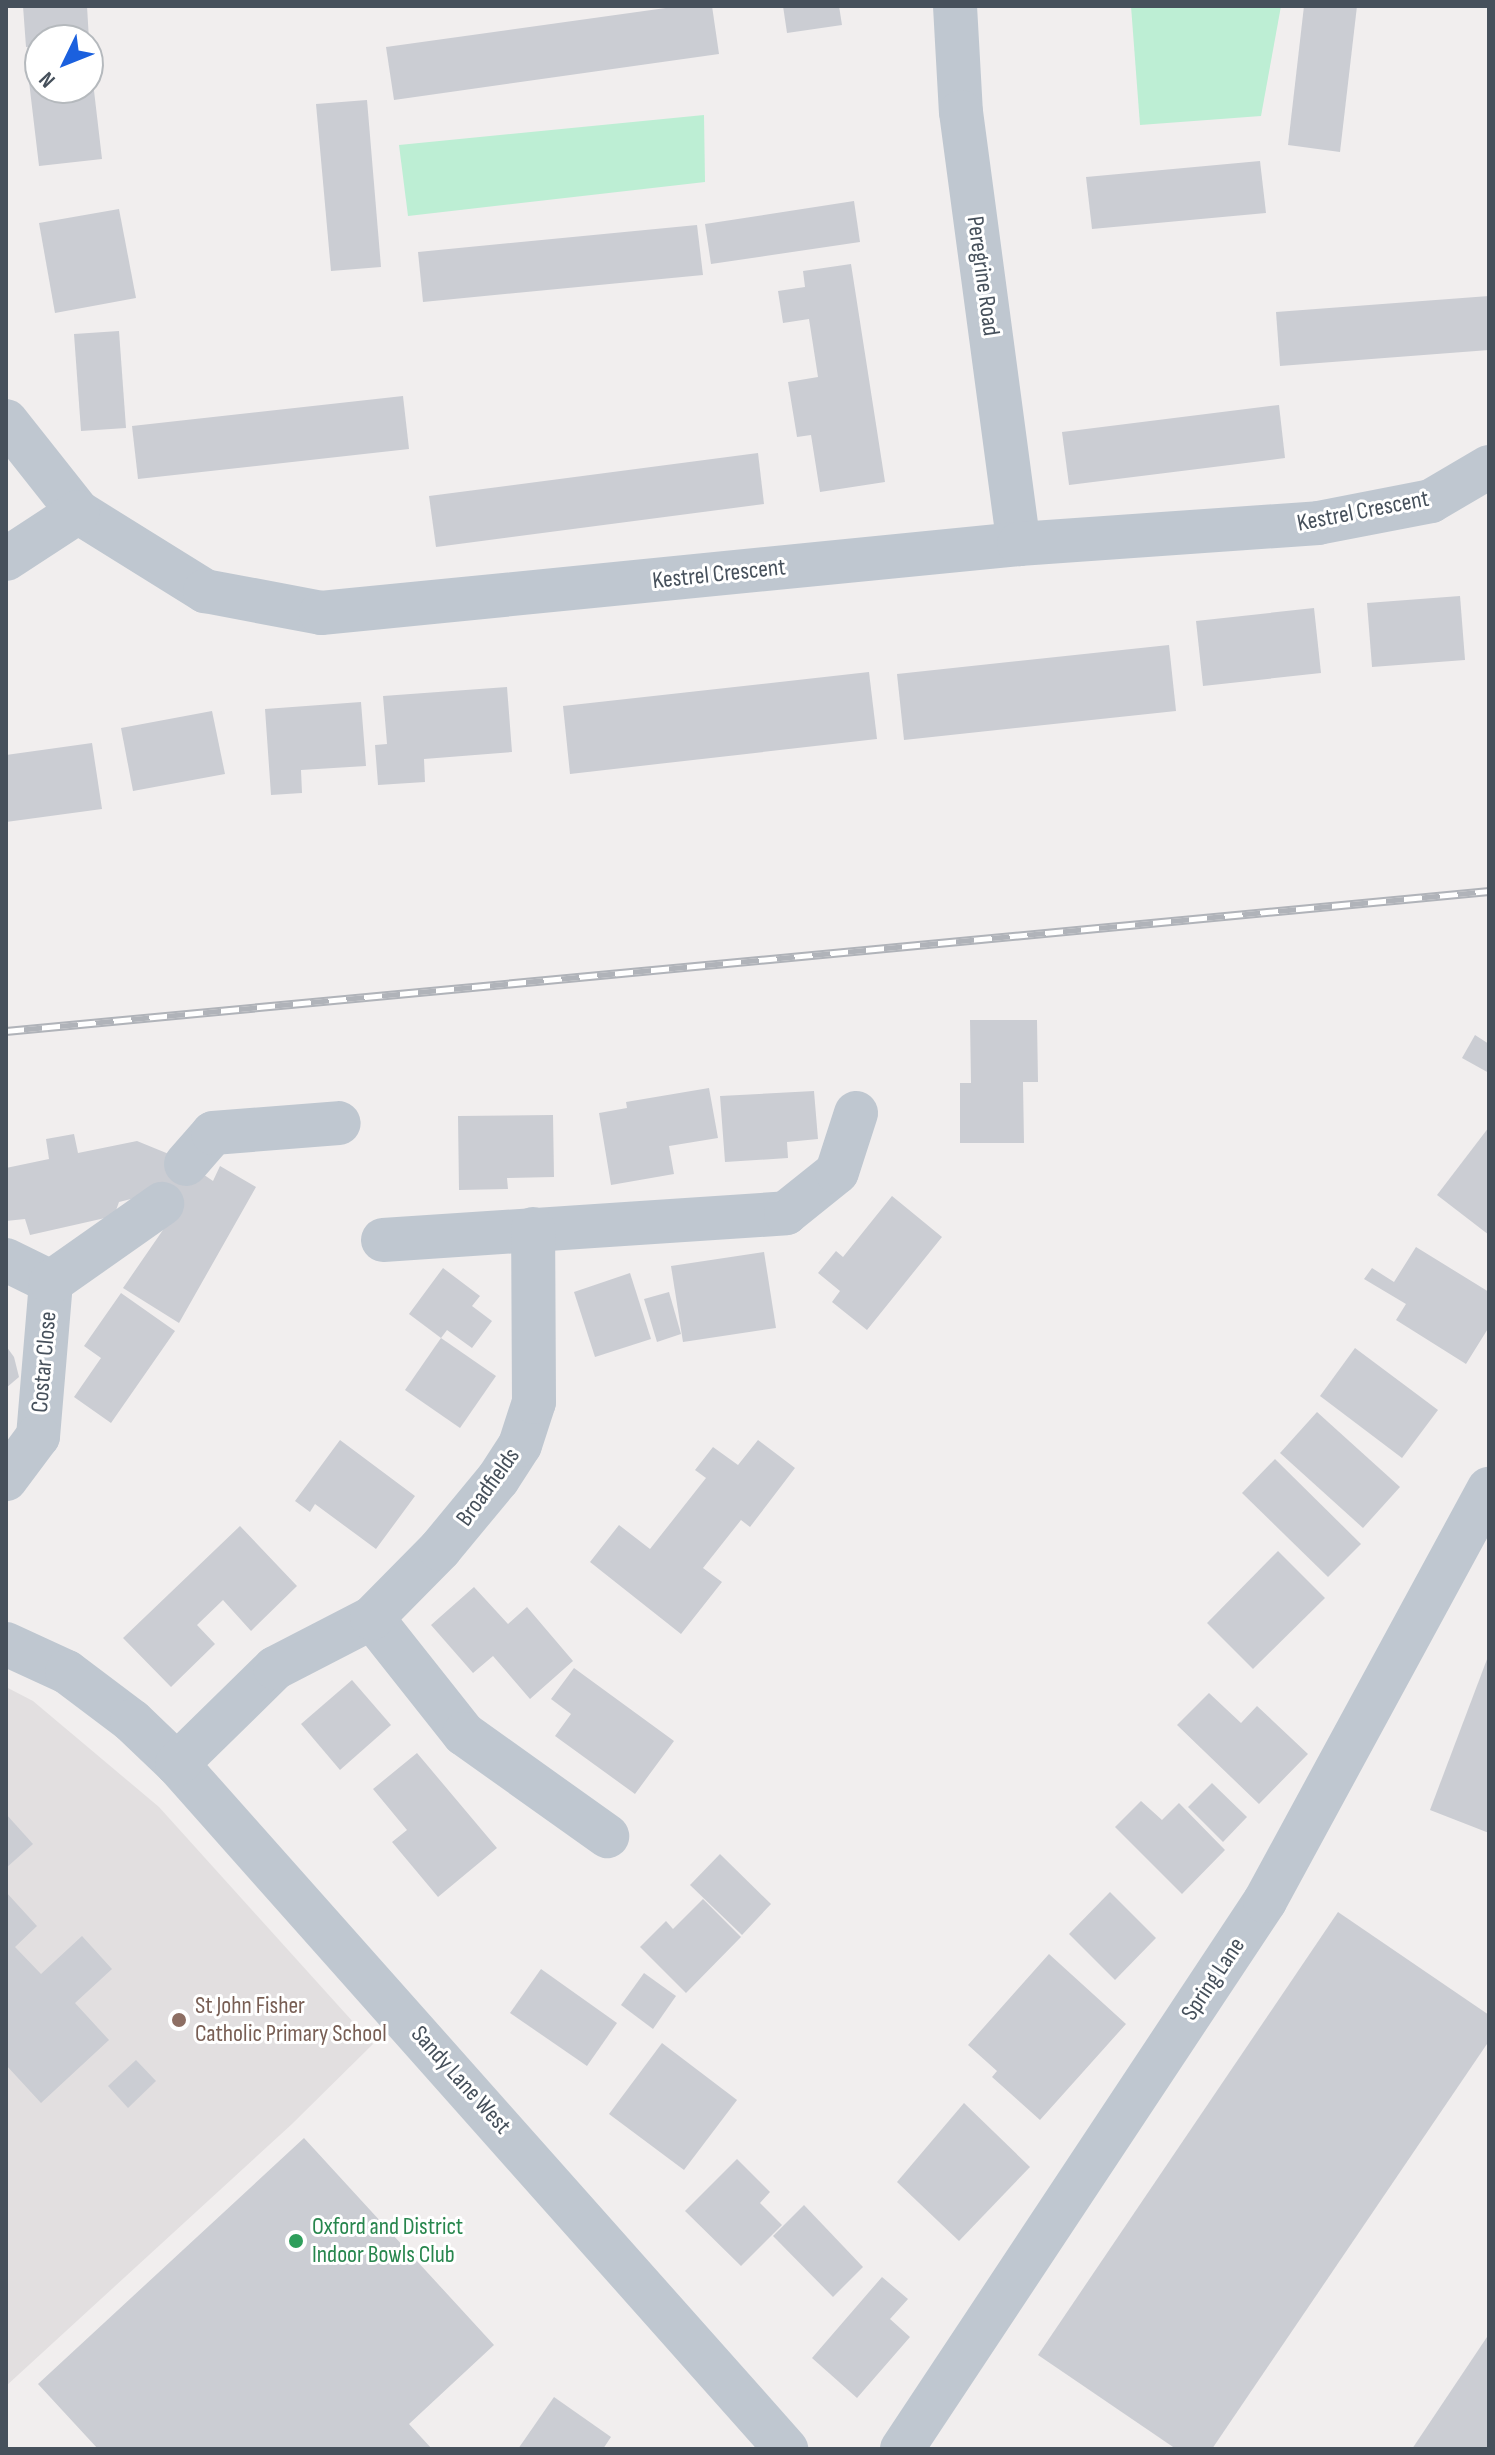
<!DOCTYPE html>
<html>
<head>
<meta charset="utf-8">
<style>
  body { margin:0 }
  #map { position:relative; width:1495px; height:2455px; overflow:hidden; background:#f1eeee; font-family:"Sofia Sans Condensed",sans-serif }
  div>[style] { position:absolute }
  .education>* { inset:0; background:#e2dfe0 }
  .green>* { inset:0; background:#bdeed4 }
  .building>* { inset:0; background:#cbcdd3 }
  .minor>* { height:44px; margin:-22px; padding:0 22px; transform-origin:22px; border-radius:22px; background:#bfc7d0 }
  .rail>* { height:9px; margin-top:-4.5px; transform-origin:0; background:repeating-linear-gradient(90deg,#fff 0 18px,#b0b3b9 0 36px); box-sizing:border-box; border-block:2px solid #b0b3b9 }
  .dots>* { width:22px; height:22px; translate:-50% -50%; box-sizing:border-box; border:4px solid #fff; border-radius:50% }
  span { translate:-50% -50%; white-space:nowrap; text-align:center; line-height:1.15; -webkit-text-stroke:6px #fff; paint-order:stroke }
  .street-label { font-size:24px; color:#46505b }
  .education-label { font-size:24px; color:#785e54 }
  .left { translate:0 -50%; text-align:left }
  .leisure-label { font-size:24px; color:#27864d }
  .frame { position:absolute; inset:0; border:8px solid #46505b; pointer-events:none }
  .north { position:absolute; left:24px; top:24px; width:80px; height:80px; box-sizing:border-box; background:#fff; border:2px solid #b5b9bd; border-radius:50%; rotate:227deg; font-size:22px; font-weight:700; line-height:32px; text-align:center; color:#46505b }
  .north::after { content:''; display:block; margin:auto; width:28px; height:36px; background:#1b60de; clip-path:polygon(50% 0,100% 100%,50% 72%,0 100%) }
</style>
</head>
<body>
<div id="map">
  <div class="education">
    <i style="clip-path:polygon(6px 1687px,33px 1701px,159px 1807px,373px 2044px,292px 2124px,6px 2386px)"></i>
  </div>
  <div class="green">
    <i style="clip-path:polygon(1131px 6px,1281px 6px,1261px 116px,1140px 125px)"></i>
    <i style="clip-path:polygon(704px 115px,705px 182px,408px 216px,399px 145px)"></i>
  </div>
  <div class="building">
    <i style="clip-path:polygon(23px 6px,87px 6px,89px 40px,40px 40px,40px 46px,26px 47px)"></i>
    <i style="clip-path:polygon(680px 6px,712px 6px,719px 54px,394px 100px,386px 47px)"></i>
    <i style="clip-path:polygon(783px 6px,839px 6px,842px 25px,787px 33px)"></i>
    <i style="clip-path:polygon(1304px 6px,1357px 6px,1340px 152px,1288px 145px)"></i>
    <i style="clip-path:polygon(91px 65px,102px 159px,39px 166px,28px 73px,40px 71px,40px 88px,88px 88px,88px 66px)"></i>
    <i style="clip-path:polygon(367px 100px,381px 267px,331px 271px,316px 104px)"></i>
    <i style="clip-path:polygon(1260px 161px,1266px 213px,1092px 229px,1086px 177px)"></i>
    <i style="clip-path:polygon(854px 201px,860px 242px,711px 264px,705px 224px)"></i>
    <i style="clip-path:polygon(119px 209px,136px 298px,55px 313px,39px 223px)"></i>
    <i style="clip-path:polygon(697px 225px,703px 275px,423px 302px,418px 252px)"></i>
    <i style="clip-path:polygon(851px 264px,885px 482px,820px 492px,811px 435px,797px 437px,788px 382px,818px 377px,809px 319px,783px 323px,778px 291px,805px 287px,803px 271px)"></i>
    <i style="clip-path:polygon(1489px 296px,1489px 350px,1280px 366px,1276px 312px)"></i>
    <i style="clip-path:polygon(119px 331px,126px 428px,81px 431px,74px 334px)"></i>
    <i style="clip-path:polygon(403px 396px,409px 449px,138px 479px,132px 426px)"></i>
    <i style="clip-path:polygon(1279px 405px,1285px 458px,1069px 485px,1062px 432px)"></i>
    <i style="clip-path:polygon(758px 453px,764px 504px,436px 547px,429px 496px)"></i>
    <i style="clip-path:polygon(1460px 596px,1465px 660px,1372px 667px,1367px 603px)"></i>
    <i style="clip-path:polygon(1314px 608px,1321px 673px,1203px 686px,1196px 621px)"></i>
    <i style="clip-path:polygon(1169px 645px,1176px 711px,904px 740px,897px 674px)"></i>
    <i style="clip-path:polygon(869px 672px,877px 739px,570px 774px,563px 706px)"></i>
    <i style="clip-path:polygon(507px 687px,512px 752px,424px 759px,425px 782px,378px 785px,375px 745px,387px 744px,383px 696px)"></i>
    <i style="clip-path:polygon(361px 702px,366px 766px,301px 770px,302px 793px,271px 795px,265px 709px)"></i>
    <i style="clip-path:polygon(212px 711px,225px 774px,133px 791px,121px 728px)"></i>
    <i style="clip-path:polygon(92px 743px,102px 809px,6px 822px,6px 755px)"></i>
    <i style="clip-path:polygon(970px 1020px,1037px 1020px,1038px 1082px,1023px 1082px,1024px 1143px,960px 1143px,960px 1083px,971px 1083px)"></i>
    <i style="clip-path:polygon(1475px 1035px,1489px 1044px,1489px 1073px,1462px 1058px)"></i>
    <i style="clip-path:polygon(709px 1088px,718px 1138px,669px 1146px,674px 1174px,611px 1185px,599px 1113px,627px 1108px,626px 1102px)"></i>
    <i style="clip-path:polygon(814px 1091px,818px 1139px,787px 1142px,788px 1158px,725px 1162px,720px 1096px)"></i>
    <i style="clip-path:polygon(553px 1115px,554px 1177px,507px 1178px,508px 1189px,459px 1190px,458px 1116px)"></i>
    <i style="clip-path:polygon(1489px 1127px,1489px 1235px,1437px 1195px)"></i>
    <i style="clip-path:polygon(74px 1134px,78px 1153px,137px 1141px,181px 1159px,213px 1181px,220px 1166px,256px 1187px,179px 1323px,123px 1288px,176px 1211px,143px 1196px,119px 1202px,114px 1216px,30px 1235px,25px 1219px,6px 1221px,6px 1168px,49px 1159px,46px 1139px)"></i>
    <i style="clip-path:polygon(892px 1196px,942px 1237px,867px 1330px,832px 1302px,840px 1291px,818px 1273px,836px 1251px,843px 1257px)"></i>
    <i style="clip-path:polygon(1416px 1247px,1489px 1292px,1489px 1327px,1466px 1364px,1396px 1320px,1406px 1304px,1364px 1279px,1372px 1268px,1394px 1282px)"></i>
    <i style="clip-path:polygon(764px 1252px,776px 1328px,683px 1342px,671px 1266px)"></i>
    <i style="clip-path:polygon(443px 1268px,480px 1296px,472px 1306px,492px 1321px,472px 1348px,447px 1330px,441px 1338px,409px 1314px)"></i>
    <i style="clip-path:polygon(630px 1273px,651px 1339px,595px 1357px,574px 1292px)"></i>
    <i style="clip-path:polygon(669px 1292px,681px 1334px,657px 1342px,644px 1299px)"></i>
    <i style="clip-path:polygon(121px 1293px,175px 1331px,111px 1423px,74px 1397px,101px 1358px,84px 1346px)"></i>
    <i style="clip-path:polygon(441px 1338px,496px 1376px,460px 1428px,405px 1390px)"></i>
    <i style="clip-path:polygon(6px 1346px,14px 1357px,19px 1377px,6px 1388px)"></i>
    <i style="clip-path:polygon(1355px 1348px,1438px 1410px,1402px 1458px,1320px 1396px)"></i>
    <i style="clip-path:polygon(1317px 1412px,1400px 1487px,1363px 1528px,1280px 1453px)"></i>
    <i style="clip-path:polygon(340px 1440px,415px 1496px,376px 1549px,315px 1504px,310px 1512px,295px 1501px)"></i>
    <i style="clip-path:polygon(758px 1440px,795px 1468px,750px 1527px,741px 1520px,703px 1568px,722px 1582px,681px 1634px,590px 1562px,619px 1525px,650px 1549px,706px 1478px,695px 1470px,713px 1447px,738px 1465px)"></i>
    <i style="clip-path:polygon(1275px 1459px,1361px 1544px,1328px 1577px,1242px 1493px)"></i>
    <i style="clip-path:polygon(240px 1526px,297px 1586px,251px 1631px,223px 1600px,197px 1625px,215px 1644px,171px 1687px,123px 1638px)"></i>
    <i style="clip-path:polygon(1278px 1551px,1325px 1598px,1253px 1669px,1207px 1623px)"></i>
    <i style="clip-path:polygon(474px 1587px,508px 1624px,527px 1607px,573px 1661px,530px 1699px,493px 1656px,473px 1673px,431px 1625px)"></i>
    <i style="clip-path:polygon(1489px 1654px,1489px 1833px,1430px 1810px)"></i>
    <i style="clip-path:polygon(574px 1668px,674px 1741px,635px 1794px,555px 1736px,571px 1714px,551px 1699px)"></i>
    <i style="clip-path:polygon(352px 1680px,391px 1725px,340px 1770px,301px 1724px)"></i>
    <i style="clip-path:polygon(1209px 1693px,1241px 1723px,1257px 1706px,1308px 1754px,1259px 1804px,1177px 1725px)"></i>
    <i style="clip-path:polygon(417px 1753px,497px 1848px,438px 1897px,392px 1842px,407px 1830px,373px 1789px)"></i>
    <i style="clip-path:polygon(1212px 1783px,1247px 1817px,1223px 1842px,1188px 1807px)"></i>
    <i style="clip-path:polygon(1141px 1801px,1162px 1820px,1179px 1803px,1225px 1850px,1182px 1894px,1115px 1827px)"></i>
    <i style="clip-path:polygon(6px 1814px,33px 1844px,6px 1868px)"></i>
    <i style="clip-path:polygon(720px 1854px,771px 1904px,742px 1935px,690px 1885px)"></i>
    <i style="clip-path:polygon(6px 1892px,37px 1926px,15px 1947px,41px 1974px,82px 1936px,112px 1969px,75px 2003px,109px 2040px,41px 2103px,6px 2065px)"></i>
    <i style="clip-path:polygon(1110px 1892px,1156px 1938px,1115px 1980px,1069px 1934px)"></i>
    <i style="clip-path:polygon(703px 1899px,741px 1937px,686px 1993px,640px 1947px,666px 1921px,673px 1929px)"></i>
    <i style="clip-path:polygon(1338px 1912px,1489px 2015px,1489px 2041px,1212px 2449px,1176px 2449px,1038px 2355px)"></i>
    <i style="clip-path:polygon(1049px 1954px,1126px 2024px,1040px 2120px,992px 2077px,997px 2071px,968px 2045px)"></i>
    <i style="clip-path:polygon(541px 1969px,617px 2023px,587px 2066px,510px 2013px)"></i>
    <i style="clip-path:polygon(644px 1973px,676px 1996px,653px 2029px,621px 2005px)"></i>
    <i style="clip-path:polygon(662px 2043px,737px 2100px,684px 2170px,609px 2114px)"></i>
    <i style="clip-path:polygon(136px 2060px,156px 2081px,128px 2108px,108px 2086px)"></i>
    <i style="clip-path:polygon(964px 2103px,1030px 2167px,959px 2241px,897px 2182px)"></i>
    <i style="clip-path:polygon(304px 2138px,494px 2345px,409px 2424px,432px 2449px,98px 2449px,38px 2384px)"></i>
    <i style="clip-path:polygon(737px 2159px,770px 2192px,760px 2203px,782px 2225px,741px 2266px,685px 2211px)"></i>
    <i style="clip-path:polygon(804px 2205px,863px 2267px,833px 2297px,773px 2236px)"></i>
    <i style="clip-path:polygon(882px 2277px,908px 2299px,890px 2319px,910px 2337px,857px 2398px,812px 2358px)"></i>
    <i style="clip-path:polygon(1489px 2334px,1489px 2449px,1412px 2449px)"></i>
    <i style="clip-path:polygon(554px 2397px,611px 2437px,603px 2449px,518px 2449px)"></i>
  </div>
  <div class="minor">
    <i style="left:955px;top:6px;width:106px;rotate:86.8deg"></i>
    <i style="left:961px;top:112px;width:436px;rotate:82.4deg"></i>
    <i style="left:6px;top:421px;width:116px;rotate:51.6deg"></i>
    <i style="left:78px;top:512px;width:150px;rotate:31.9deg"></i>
    <i style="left:205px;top:591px;width:118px;rotate:10.7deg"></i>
    <i style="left:321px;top:613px;width:701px;rotate:-5.65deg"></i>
    <i style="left:1019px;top:544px;width:300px;rotate:-4deg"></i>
    <i style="left:1318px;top:523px;width:115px;rotate:-11deg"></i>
    <i style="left:1431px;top:501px;width:67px;rotate:-30.4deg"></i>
    <i style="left:6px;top:559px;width:86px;rotate:-33.1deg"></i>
    <i style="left:186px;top:1164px;width:41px;rotate:-48.9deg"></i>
    <i style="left:213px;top:1133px;width:126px;rotate:-4.5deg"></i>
    <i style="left:383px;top:1240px;width:404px;rotate:-3.8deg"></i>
    <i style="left:786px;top:1213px;width:65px;rotate:-38.8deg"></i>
    <i style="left:837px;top:1172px;width:62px;rotate:-72.1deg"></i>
    <i style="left:6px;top:1260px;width:50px;rotate:26.1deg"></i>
    <i style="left:51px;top:1282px;width:155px;rotate:94.8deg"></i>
    <i style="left:38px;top:1436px;width:54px;rotate:126.7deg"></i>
    <i style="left:51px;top:1282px;width:136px;rotate:-35.1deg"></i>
    <i style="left:372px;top:1618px;width:148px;rotate:51.6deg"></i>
    <i style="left:464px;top:1734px;width:176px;rotate:35.5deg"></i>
    <i style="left:6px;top:1644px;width:67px;rotate:24.7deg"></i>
    <i style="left:67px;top:1672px;width:81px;rotate:37deg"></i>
    <i style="left:132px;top:1721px;width:62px;rotate:43.7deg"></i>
    <i style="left:177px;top:1764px;width:917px;rotate:48.36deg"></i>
    <i style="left:177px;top:1764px;width:137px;rotate:-44.4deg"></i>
    <i style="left:275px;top:1668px;width:109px;rotate:-27.3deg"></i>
    <i style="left:372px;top:1618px;width:97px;rotate:-45.4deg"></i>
    <i style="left:440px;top:1549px;width:91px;rotate:-50.4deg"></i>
    <i style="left:498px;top:1479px;width:40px;rotate:-57.1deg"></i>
    <i style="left:520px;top:1445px;width:45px;rotate:-72deg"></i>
    <i style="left:534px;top:1402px;width:173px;rotate:-90.3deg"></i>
    <i style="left:902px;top:2449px;width:657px;rotate:-56.48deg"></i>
    <i style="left:1265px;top:1901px;width:469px;rotate:-61.5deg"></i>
  </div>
  <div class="rail">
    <i style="left:6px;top:1031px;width:1490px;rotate:-5.39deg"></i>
  </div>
  <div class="dots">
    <i style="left:179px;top:2020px;background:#8d6e63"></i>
    <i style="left:296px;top:2241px;background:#2e9e5b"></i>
  </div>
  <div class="street-label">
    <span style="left:983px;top:276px;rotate:82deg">Peregrine Road</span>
    <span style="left:1363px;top:511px;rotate:-11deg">Kestrel Crescent</span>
    <span style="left:719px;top:574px;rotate:-6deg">Kestrel Crescent</span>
    <span style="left:44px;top:1362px;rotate:-85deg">Costar Close</span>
    <span style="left:488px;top:1487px;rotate:-54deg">Broadfields</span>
    <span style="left:1213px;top:1979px;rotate:-56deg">Spring Lane</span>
    <span style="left:461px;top:2080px;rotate:48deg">Sandy Lane West</span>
  </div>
  <div class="education-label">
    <span class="left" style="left:195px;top:2020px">St John Fisher<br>Catholic Primary School</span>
  </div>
  <div class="leisure-label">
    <span class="left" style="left:312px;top:2241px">Oxford and District<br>Indoor Bowls Club</span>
  </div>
  <div class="frame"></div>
  <div class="north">N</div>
</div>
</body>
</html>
